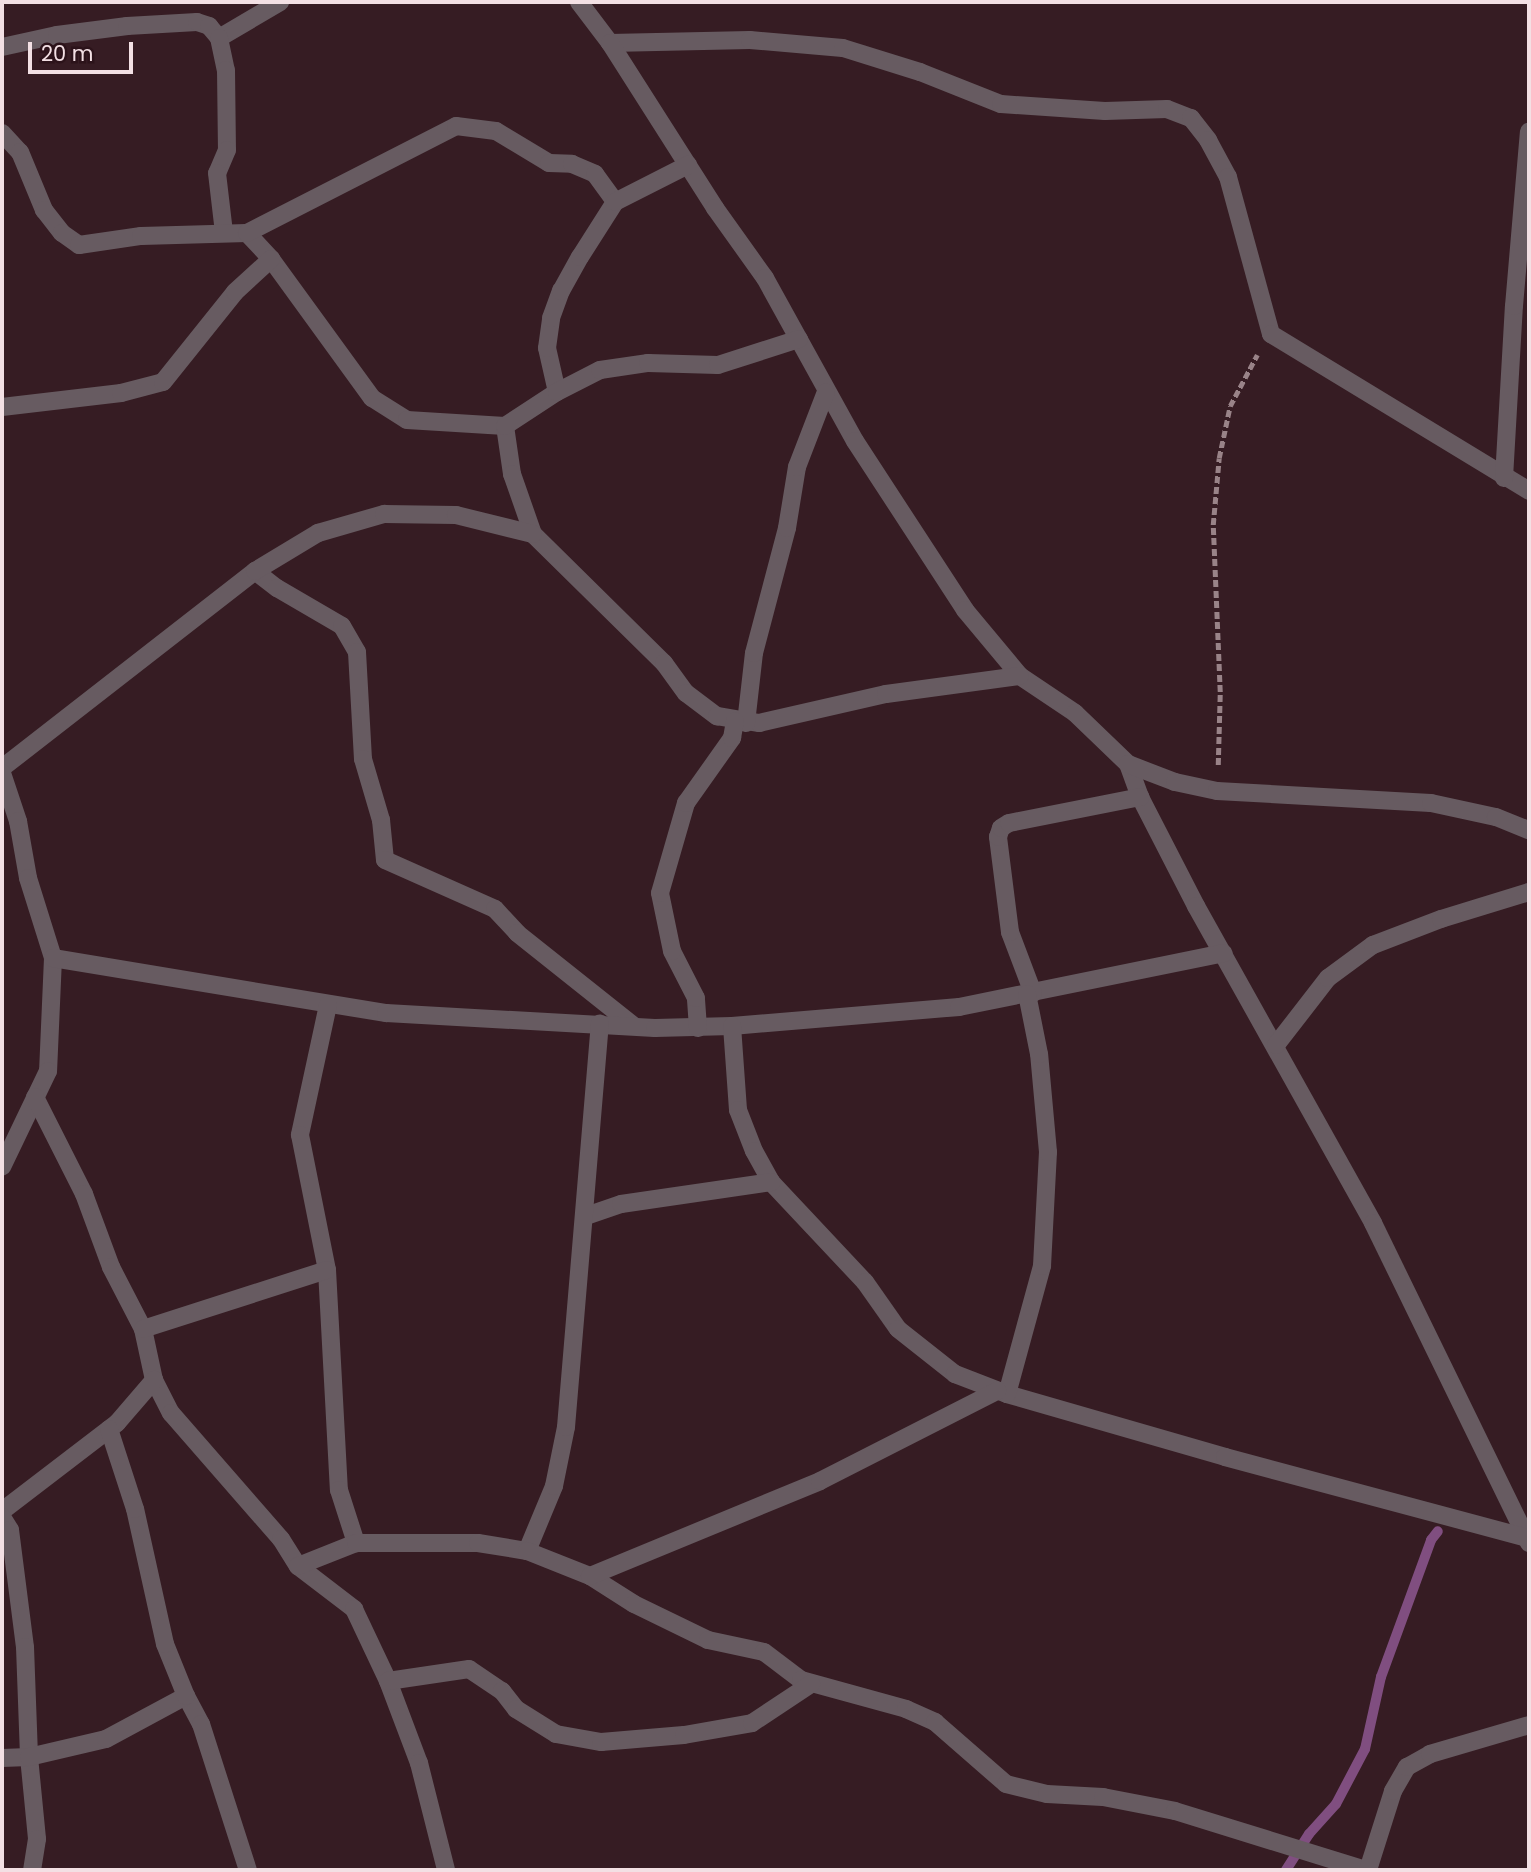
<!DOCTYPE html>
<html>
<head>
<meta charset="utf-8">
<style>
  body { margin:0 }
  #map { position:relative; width:1531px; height:1872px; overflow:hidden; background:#361c23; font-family:Poppins,sans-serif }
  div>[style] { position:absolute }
  .stream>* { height:10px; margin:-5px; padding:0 5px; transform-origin:5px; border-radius:5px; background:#804e80 }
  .path>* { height:4.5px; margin-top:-2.25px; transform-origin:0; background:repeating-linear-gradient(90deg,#998388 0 7px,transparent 0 10.5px) }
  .minor>* { height:18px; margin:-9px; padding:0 9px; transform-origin:9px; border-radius:9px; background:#675b61 }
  span { translate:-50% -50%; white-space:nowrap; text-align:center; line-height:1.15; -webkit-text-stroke:7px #2c131a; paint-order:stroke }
  .frame { position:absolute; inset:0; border:4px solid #f3e0e4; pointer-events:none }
  .scale { position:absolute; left:28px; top:42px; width:105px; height:32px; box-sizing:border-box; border:4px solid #f3e0e4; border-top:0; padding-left:9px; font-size:21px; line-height:24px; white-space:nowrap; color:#f3e0e4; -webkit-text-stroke:5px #2c131a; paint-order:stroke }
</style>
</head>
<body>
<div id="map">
  <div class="stream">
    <i style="left:1286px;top:1870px;width:43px;rotate:-57.4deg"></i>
    <i style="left:1309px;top:1834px;width:40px;rotate:-48deg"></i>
    <i style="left:1336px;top:1804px;width:62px;rotate:-62.2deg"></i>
    <i style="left:1365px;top:1749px;width:74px;rotate:-77.5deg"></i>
    <i style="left:1381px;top:1677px;width:146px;rotate:-69.9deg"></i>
    <i style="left:1431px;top:1540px;width:11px;rotate:-52deg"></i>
  </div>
  <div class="path">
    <i style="left:1218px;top:765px;width:73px;rotate:-88.4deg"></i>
    <i style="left:1220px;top:692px;width:167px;rotate:-92.4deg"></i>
    <i style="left:1213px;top:525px;width:67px;rotate:-84.9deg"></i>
    <i style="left:1219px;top:458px;width:53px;rotate:-78.1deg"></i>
    <i style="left:1230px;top:406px;width:58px;rotate:-62.1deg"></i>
  </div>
  <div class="minor">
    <i style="left:579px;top:2px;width:51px;rotate:52.9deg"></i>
    <i style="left:610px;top:43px;width:140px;rotate:-1.2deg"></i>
    <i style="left:750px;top:40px;width:93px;rotate:4.9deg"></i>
    <i style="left:843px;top:48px;width:81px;rotate:17.3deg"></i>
    <i style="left:920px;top:72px;width:87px;rotate:21.6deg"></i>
    <i style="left:1001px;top:104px;width:104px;rotate:3.9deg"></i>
    <i style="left:1105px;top:111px;width:62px;rotate:-1.8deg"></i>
    <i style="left:1167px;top:109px;width:26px;rotate:21deg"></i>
    <i style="left:1191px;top:118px;width:28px;rotate:52deg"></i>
    <i style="left:1208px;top:140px;width:42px;rotate:61.6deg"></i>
    <i style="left:1228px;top:177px;width:163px;rotate:74.7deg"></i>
    <i style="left:1271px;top:334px;width:302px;rotate:31.3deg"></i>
    <i style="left:219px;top:38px;width:71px;rotate:-30.5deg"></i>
    <i style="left:610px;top:43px;width:196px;rotate:57.5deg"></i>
    <i style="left:715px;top:208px;width:86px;rotate:54.5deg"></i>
    <i style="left:765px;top:278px;width:186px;rotate:61.1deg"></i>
    <i style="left:855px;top:441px;width:202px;rotate:56.9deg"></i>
    <i style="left:965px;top:610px;width:86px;rotate:50.2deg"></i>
    <i style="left:1020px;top:676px;width:66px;rotate:33.9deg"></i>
    <i style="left:1075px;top:713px;width:74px;rotate:43.9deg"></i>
    <i style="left:1128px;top:764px;width:35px;rotate:70deg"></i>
    <i style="left:1140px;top:797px;width:123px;rotate:62.8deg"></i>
    <i style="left:1196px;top:906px;width:363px;rotate:60.8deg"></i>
    <i style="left:1373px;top:1223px;width:356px;rotate:64deg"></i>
    <i style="left:2px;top:47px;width:56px;rotate:-12.3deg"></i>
    <i style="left:57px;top:35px;width:71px;rotate:-7.3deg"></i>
    <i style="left:127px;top:26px;width:70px;rotate:-3.3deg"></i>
    <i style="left:197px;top:22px;width:13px;rotate:18deg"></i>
    <i style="left:209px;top:26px;width:16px;rotate:50deg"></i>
    <i style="left:219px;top:38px;width:33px;rotate:78deg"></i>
    <i style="left:226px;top:70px;width:80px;rotate:89.3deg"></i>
    <i style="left:227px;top:150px;width:25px;rotate:113deg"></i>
    <i style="left:217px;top:173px;width:60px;rotate:83.3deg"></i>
    <i style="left:2px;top:133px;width:26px;rotate:47deg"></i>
    <i style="left:20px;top:152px;width:63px;rotate:67.5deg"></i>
    <i style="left:44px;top:210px;width:29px;rotate:52deg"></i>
    <i style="left:62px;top:233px;width:21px;rotate:35deg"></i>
    <i style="left:79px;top:245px;width:63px;rotate:-8.3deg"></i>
    <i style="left:141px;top:236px;width:106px;rotate:-1.6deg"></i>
    <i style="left:247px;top:233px;width:35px;rotate:47deg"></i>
    <i style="left:271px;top:259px;width:172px;rotate:54deg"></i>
    <i style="left:372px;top:398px;width:41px;rotate:32.2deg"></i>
    <i style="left:407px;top:420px;width:98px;rotate:3.5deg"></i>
    <i style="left:505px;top:426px;width:49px;rotate:81.7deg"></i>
    <i style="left:512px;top:474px;width:64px;rotate:70.7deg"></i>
    <i style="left:533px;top:534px;width:184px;rotate:44.6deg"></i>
    <i style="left:664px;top:663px;width:37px;rotate:54deg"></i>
    <i style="left:686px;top:693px;width:39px;rotate:37deg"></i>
    <i style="left:717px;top:716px;width:43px;rotate:9.5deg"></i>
    <i style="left:759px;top:723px;width:130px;rotate:-12.9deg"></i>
    <i style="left:886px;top:694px;width:135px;rotate:-7.7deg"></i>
    <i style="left:247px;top:233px;width:235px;rotate:-27.1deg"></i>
    <i style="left:456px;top:126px;width:40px;rotate:7.1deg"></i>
    <i style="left:496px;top:131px;width:62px;rotate:31.1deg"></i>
    <i style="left:549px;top:163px;width:23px;rotate:2deg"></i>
    <i style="left:572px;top:164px;width:25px;rotate:23deg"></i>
    <i style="left:595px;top:174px;width:34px;rotate:54deg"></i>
    <i style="left:557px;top:392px;width:45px;rotate:-102.8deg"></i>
    <i style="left:547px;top:348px;width:30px;rotate:-82deg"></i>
    <i style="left:551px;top:318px;width:29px;rotate:-70deg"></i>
    <i style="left:561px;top:291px;width:39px;rotate:-61deg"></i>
    <i style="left:580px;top:257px;width:65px;rotate:-57.5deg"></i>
    <i style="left:615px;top:202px;width:82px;rotate:-26.9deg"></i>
    <i style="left:2px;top:407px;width:120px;rotate:-6.7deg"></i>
    <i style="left:121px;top:393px;width:43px;rotate:-14.7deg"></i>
    <i style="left:163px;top:382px;width:115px;rotate:-51.3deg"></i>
    <i style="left:235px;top:292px;width:49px;rotate:-42.5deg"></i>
    <i style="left:505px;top:426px;width:62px;rotate:-33.2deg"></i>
    <i style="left:557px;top:392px;width:48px;rotate:-27.1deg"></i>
    <i style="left:600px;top:370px;width:49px;rotate:-8.3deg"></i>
    <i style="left:648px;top:363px;width:70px;rotate:1.6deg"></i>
    <i style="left:718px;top:365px;width:85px;rotate:-17.8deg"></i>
    <i style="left:1504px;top:478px;width:172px;rotate:-86.7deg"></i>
    <i style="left:1514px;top:306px;width:175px;rotate:-85.1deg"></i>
    <i style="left:255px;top:571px;width:28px;rotate:38deg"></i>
    <i style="left:277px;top:588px;width:75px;rotate:30.3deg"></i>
    <i style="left:342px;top:626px;width:30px;rotate:60deg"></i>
    <i style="left:357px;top:652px;width:107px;rotate:86.8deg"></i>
    <i style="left:363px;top:759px;width:64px;rotate:73.6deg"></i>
    <i style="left:381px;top:820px;width:40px;rotate:84.3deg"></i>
    <i style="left:385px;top:860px;width:120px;rotate:24deg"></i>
    <i style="left:495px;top:909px;width:33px;rotate:47deg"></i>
    <i style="left:517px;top:933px;width:149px;rotate:38.5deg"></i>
    <i style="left:746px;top:723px;width:70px;rotate:-83.5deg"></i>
    <i style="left:754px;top:653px;width:129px;rotate:-75.2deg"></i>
    <i style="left:787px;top:528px;width:62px;rotate:-80.7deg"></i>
    <i style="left:797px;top:467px;width:80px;rotate:-68.9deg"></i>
    <i style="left:1128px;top:764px;width:50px;rotate:21deg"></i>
    <i style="left:1175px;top:782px;width:43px;rotate:12.1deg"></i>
    <i style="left:1217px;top:791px;width:214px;rotate:3.2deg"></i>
    <i style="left:1431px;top:803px;width:66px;rotate:12.2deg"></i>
    <i style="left:1496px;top:817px;width:35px;rotate:22deg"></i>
    <i style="left:2px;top:768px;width:321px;rotate:-37.9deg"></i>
    <i style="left:255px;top:571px;width:74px;rotate:-31.1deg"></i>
    <i style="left:318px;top:533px;width:69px;rotate:-16.1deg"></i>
    <i style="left:384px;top:514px;width:72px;rotate:0.8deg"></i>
    <i style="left:456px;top:515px;width:79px;rotate:13.9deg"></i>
    <i style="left:2px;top:773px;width:51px;rotate:71.6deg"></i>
    <i style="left:18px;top:821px;width:58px;rotate:80deg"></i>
    <i style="left:28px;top:878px;width:84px;rotate:72.6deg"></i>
    <i style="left:53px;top:958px;width:113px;rotate:92.5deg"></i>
    <i style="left:48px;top:1071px;width:106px;rotate:115.6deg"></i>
    <i style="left:53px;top:958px;width:338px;rotate:9.4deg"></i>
    <i style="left:386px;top:1013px;width:269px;rotate:3.2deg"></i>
    <i style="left:655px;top:1028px;width:77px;rotate:-1.5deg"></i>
    <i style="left:732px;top:1026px;width:228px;rotate:-4.8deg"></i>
    <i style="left:959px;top:1007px;width:270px;rotate:-11.5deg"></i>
    <i style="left:1033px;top:993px;width:65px;rotate:-110.7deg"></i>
    <i style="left:1010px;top:932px;width:96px;rotate:-97.2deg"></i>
    <i style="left:998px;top:837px;width:9px;rotate:-72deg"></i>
    <i style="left:1001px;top:828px;width:9px;rotate:-32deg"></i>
    <i style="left:1009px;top:823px;width:134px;rotate:-11.2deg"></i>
    <i style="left:328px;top:1005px;width:133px;rotate:102.2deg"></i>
    <i style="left:300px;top:1135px;width:138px;rotate:78.7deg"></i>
    <i style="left:327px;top:1270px;width:220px;rotate:86.9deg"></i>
    <i style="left:339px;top:1490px;width:56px;rotate:72.2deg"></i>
    <i style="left:732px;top:1026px;width:84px;rotate:85.9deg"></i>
    <i style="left:738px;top:1110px;width:44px;rotate:68.7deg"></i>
    <i style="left:754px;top:1151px;width:35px;rotate:61deg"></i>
    <i style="left:771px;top:1182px;width:137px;rotate:46.8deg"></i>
    <i style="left:865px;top:1282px;width:57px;rotate:54.9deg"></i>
    <i style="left:898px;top:1329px;width:73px;rotate:38.3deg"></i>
    <i style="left:955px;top:1374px;width:56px;rotate:21deg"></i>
    <i style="left:1007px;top:1394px;width:227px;rotate:16.1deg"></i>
    <i style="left:1225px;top:1457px;width:313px;rotate:15deg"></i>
    <i style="left:698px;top:1028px;width:30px;rotate:-94deg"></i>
    <i style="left:696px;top:998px;width:53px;rotate:-117.1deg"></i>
    <i style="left:672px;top:951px;width:59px;rotate:-101.7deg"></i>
    <i style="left:660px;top:893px;width:94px;rotate:-73.9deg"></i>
    <i style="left:686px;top:803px;width:80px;rotate:-54.7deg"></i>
    <i style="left:732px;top:738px;width:17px;rotate:-80deg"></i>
    <i style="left:1276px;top:1045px;width:85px;rotate:-52.2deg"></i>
    <i style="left:1328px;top:978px;width:56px;rotate:-36.3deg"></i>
    <i style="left:1373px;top:945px;width:73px;rotate:-20.9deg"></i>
    <i style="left:1441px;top:919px;width:92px;rotate:-17.1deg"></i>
    <i style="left:35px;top:1097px;width:109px;rotate:63.2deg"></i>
    <i style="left:84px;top:1194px;width:78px;rotate:69.7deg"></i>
    <i style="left:111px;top:1267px;width:70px;rotate:62.7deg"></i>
    <i style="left:143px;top:1329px;width:52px;rotate:77.8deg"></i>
    <i style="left:154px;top:1380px;width:37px;rotate:63deg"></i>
    <i style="left:171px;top:1413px;width:167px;rotate:48.9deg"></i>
    <i style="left:281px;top:1539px;width:32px;rotate:58deg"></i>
    <i style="left:298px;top:1566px;width:71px;rotate:37.5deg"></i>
    <i style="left:354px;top:1609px;width:80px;rotate:64.7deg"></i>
    <i style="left:388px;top:1681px;width:88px;rotate:69.3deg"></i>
    <i style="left:419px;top:1763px;width:110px;rotate:75.8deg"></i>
    <i style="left:586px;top:1216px;width:37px;rotate:-19deg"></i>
    <i style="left:621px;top:1204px;width:152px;rotate:-8.3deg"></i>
    <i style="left:143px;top:1329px;width:193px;rotate:-17.8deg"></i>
    <i style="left:1007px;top:1394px;width:133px;rotate:-74.7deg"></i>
    <i style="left:1042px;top:1266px;width:114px;rotate:-87deg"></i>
    <i style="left:1048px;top:1152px;width:98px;rotate:-95.2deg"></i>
    <i style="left:1039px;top:1054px;width:61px;rotate:-101.3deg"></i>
    <i style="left:2px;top:1511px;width:145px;rotate:-37.4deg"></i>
    <i style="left:117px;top:1423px;width:57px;rotate:-49.3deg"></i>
    <i style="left:2px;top:1517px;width:15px;rotate:58deg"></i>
    <i style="left:10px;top:1530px;width:118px;rotate:82.7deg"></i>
    <i style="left:25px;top:1647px;width:110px;rotate:87.9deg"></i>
    <i style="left:29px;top:1757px;width:82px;rotate:84.4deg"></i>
    <i style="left:37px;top:1839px;width:31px;rotate:99deg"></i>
    <i style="left:527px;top:1551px;width:70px;rotate:-67.4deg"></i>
    <i style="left:554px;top:1486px;width:60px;rotate:-78.5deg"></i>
    <i style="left:566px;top:1427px;width:405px;rotate:-85.2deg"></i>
    <i style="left:298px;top:1566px;width:62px;rotate:-21.6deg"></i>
    <i style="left:356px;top:1543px;width:122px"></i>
    <i style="left:478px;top:1543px;width:50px;rotate:9.3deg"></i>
    <i style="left:527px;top:1551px;width:68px;rotate:21.6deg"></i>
    <i style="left:590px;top:1576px;width:52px;rotate:32.5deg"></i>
    <i style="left:634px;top:1604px;width:82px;rotate:25.9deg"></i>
    <i style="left:708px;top:1640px;width:57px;rotate:12.1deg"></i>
    <i style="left:764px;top:1652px;width:46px;rotate:37.1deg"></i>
    <i style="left:801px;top:1680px;width:109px;rotate:15.4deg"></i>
    <i style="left:906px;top:1709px;width:32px;rotate:24deg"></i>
    <i style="left:935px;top:1722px;width:94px;rotate:41.1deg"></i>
    <i style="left:1006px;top:1784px;width:42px;rotate:13.7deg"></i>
    <i style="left:1047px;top:1794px;width:56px;rotate:3.1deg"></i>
    <i style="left:1103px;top:1797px;width:73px;rotate:11deg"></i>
    <i style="left:1175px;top:1811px;width:200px;rotate:17.2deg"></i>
    <i style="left:590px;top:1576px;width:249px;rotate:-22.4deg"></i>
    <i style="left:820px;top:1481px;width:199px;rotate:-27deg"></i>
    <i style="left:388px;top:1681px;width:82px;rotate:-8.4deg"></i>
    <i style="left:469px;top:1669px;width:40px;rotate:34deg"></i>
    <i style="left:502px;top:1691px;width:23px;rotate:52deg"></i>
    <i style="left:516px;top:1709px;width:47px;rotate:32deg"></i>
    <i style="left:556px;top:1734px;width:46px;rotate:10.1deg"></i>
    <i style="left:601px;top:1742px;width:83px;rotate:-4.8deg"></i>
    <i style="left:684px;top:1735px;width:69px;rotate:-10deg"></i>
    <i style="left:752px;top:1723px;width:71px;rotate:-33.5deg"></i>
    <i style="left:186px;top:1696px;width:32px;rotate:62deg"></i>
    <i style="left:201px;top:1724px;width:153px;rotate:72.2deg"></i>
    <i style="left:2px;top:1758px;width:27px;rotate:-2deg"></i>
    <i style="left:29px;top:1757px;width:79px;rotate:-13.2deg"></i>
    <i style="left:106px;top:1739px;width:91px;rotate:-28.3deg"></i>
    <i style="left:186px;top:1696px;width:56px;rotate:-112deg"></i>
    <i style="left:165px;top:1644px;width:138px;rotate:-102.5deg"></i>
    <i style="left:135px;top:1509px;width:84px;rotate:-108deg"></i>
    <i style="left:1368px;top:1870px;width:83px;rotate:-72.4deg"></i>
    <i style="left:1393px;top:1791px;width:28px;rotate:-60deg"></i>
    <i style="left:1407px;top:1767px;width:26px;rotate:-29deg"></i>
    <i style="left:1430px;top:1754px;width:103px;rotate:-16.3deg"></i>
  </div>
  <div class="frame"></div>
  <div class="scale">20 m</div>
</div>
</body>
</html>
